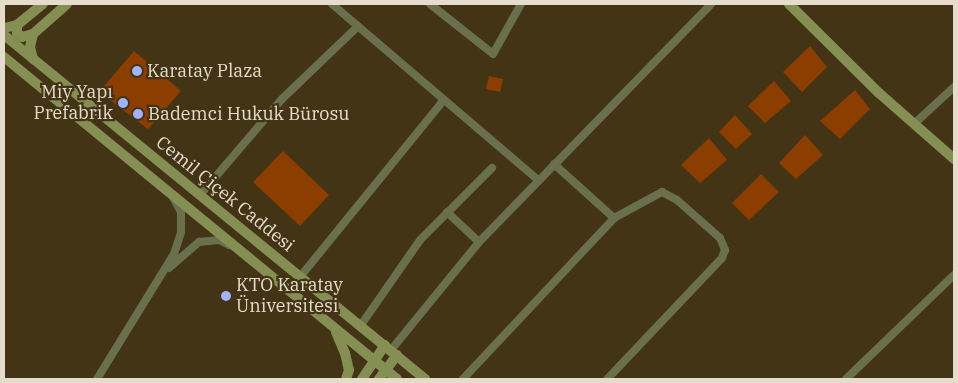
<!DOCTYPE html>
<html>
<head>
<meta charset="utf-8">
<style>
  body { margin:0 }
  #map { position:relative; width:958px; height:383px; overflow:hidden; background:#433416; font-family:"IBM Plex Serif",serif }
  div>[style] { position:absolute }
  .building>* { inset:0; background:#8c3e00 }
  .street>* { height:8px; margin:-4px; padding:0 4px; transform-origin:4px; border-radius:4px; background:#69704b }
  .secondary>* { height:10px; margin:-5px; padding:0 5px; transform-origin:5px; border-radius:5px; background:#858f53 }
  .dots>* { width:14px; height:14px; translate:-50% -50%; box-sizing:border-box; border:2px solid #433416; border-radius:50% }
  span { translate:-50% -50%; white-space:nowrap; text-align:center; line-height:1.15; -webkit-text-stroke:4.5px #433416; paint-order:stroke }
  .poi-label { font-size:18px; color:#e5dccb }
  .left { translate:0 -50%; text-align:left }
  .right { translate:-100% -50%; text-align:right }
  .street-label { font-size:18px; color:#e5dccb }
  .frame { position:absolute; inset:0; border:5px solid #e5dccb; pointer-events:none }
</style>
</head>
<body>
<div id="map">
  <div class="building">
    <i style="clip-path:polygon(810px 46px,827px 67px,802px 92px,783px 72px)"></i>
    <i style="clip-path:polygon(134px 51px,181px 91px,148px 129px,99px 92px)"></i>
    <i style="clip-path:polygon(489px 76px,503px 79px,500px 92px,486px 89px)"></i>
    <i style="clip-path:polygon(774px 81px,791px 101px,765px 123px,748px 106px)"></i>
    <i style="clip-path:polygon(855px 90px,870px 109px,840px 139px,820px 121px)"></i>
    <i style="clip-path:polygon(735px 115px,752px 134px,736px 149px,719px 132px)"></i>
    <i style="clip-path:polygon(805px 135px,823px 155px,796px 179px,779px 163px)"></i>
    <i style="clip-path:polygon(709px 138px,727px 160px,700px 183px,681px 165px)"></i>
    <i style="clip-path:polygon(283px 151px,329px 195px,300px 226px,253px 182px)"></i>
    <i style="clip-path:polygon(761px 174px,779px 192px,749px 220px,732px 203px)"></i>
  </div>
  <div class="street">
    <i style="left:332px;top:4px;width:271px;rotate:40.5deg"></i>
    <i style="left:430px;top:4px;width:80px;rotate:38.4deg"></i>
    <i style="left:493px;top:54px;width:57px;rotate:-60.8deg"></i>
    <i style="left:914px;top:124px;width:54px;rotate:-42.8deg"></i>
    <i style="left:554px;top:164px;width:81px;rotate:42deg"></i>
    <i style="left:200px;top:195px;width:126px;rotate:-49.5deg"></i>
    <i style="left:282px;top:99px;width:105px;rotate:-43.8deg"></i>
    <i style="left:447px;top:212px;width:44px;rotate:43.2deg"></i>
    <i style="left:169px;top:268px;width:40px;rotate:-41deg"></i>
    <i style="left:199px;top:242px;width:20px;rotate:-6deg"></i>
    <i style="left:219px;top:240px;width:11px;rotate:27deg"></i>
    <i style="left:300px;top:277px;width:228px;rotate:-50.9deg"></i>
    <i style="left:361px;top:325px;width:103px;rotate:-55.2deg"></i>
    <i style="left:420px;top:240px;width:102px;rotate:-45deg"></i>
    <i style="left:391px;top:350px;width:139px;rotate:-50.8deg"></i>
    <i style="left:479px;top:242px;width:332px;rotate:-45.7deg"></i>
    <i style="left:97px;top:379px;width:147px;rotate:-58.4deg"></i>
    <i style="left:174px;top:254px;width:23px;rotate:-72deg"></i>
    <i style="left:181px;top:232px;width:20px;rotate:-90deg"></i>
    <i style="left:181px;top:212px;width:15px;rotate:-118deg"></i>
    <i style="left:463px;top:379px;width:221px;rotate:-46.8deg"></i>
    <i style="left:614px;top:218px;width:55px;rotate:-28.4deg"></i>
    <i style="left:662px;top:192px;width:17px;rotate:28deg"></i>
    <i style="left:677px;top:200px;width:57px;rotate:41.5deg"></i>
    <i style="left:720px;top:238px;width:13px;rotate:67deg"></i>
    <i style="left:725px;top:250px;width:9px;rotate:111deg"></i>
    <i style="left:722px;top:258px;width:167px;rotate:133.5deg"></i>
    <i style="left:846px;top:379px;width:150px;rotate:-43.9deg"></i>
  </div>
  <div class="secondary">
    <i style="left:789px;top:4px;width:127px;rotate:44.7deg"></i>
    <i style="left:879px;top:93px;width:100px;rotate:41.3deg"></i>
    <i style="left:17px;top:25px;width:8px;rotate:90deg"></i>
    <i style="left:17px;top:33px;width:6px;rotate:39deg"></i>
    <i style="left:22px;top:37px;width:11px;rotate:-15deg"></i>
    <i style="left:4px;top:28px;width:13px;rotate:-13deg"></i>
    <i style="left:17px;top:25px;width:33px;rotate:-39deg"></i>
    <i style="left:4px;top:35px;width:544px;rotate:39.25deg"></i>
    <i style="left:4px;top:57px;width:508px;rotate:39.33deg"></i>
    <i style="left:33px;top:59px;width:12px;rotate:-104deg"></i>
    <i style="left:30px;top:47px;width:13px;rotate:-77deg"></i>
    <i style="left:33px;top:34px;width:45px;rotate:-41.4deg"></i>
    <i style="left:336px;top:332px;width:23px;rotate:67deg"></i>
    <i style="left:345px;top:353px;width:17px;rotate:77deg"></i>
    <i style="left:349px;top:370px;width:9px;rotate:108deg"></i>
    <i style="left:362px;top:379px;width:41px;rotate:-55.9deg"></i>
    <i style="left:379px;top:379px;width:30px;rotate:-53deg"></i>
  </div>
  <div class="dots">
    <i style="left:137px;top:71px;background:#a2b2fd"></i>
    <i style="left:123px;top:103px;background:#a2b2fd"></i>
    <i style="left:138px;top:114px;background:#a2b2fd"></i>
    <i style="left:226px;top:296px;background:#a2b2fd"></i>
  </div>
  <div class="poi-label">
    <span class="left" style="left:147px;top:71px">Karatay Plaza</span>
    <span class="right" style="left:113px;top:103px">Miy Yapı<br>Prefabrik</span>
    <span class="left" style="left:148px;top:114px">Bademci Hukuk Bürosu</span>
    <span class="left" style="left:236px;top:296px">KTO Karatay<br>Üniversitesi</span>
  </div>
  <div class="street-label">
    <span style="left:225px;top:194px;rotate:39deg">Cemil Çiçek Caddesi</span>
  </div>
  <div class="frame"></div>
</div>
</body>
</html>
